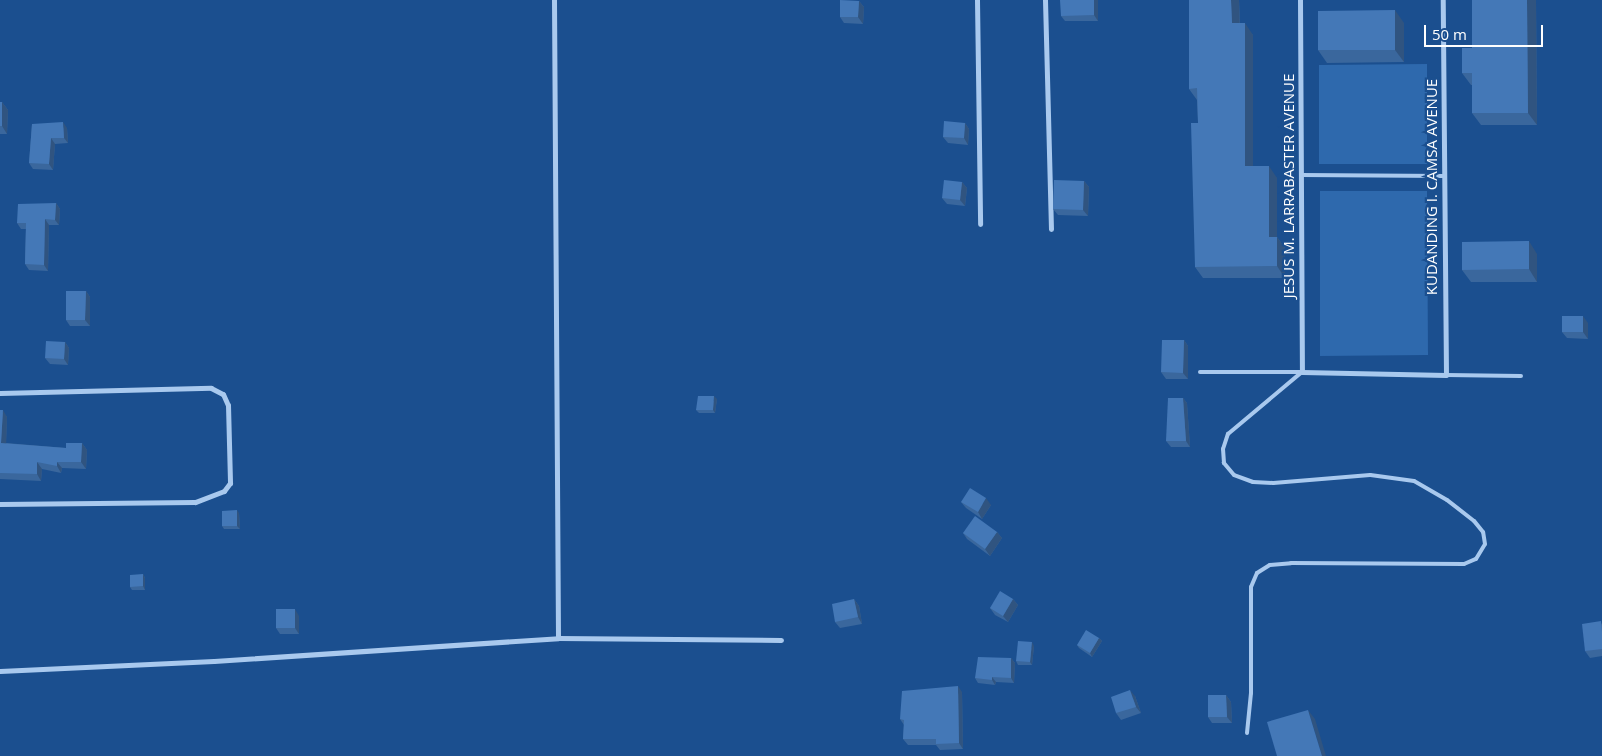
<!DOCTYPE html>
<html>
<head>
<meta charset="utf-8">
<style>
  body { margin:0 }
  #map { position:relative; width:1602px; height:756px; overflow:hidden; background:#1b4f8f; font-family:"Open Sans",sans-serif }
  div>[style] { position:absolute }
  .green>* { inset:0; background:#2e69ad }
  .service>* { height:4px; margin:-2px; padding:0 2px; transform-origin:2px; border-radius:2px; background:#a9c9ee }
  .minor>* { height:5px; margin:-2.5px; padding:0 2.5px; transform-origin:2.5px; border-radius:2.5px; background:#a9c9ee }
  .wall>* { inset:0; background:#3a679d }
  .shaded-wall>* { inset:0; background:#305480 }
  .building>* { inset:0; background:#4478b7 }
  span { translate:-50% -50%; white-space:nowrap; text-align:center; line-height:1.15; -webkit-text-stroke:4.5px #1b4f8f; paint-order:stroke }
  .street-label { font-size:15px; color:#fff }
  .scale { position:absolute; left:1424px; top:25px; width:119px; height:22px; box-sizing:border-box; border:2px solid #fff; border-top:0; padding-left:6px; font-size:15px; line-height:18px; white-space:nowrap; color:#fff; -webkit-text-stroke:4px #1b4f8f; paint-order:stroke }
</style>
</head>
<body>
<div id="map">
  <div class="green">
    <i style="clip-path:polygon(1427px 64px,1427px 164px,1319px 164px,1319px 65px)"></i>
    <i style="clip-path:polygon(1320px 191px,1427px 191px,1428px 355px,1320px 356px)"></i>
  </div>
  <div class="service">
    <i style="left:1301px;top:175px;width:144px;rotate:0.4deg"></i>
    <i style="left:1200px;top:372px;width:102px"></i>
    <i style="left:1446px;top:375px;width:75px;rotate:0.8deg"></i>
    <i style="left:1247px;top:733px;width:40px;rotate:-84.3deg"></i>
    <i style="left:1251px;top:693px;width:106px;rotate:-90deg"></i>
    <i style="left:1251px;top:587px;width:15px;rotate:-67deg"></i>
    <i style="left:1257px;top:573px;width:15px;rotate:-32deg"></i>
    <i style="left:1270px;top:565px;width:21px;rotate:-5deg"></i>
    <i style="left:1291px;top:563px;width:173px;rotate:0.3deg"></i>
    <i style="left:1464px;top:564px;width:13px;rotate:-23deg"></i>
    <i style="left:1476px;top:559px;width:17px;rotate:-59deg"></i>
    <i style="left:1485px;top:544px;width:12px;rotate:-99deg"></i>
    <i style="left:1483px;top:532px;width:14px;rotate:-129deg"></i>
    <i style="left:1474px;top:521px;width:34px;rotate:-142deg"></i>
    <i style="left:1447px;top:500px;width:38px;rotate:-150deg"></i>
    <i style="left:1414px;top:481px;width:44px;rotate:-172.2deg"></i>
    <i style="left:1370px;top:475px;width:97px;rotate:175.3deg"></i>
    <i style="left:1273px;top:483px;width:20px;rotate:-177deg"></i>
    <i style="left:1253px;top:482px;width:20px;rotate:-160deg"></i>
    <i style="left:1234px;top:475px;width:16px;rotate:-130deg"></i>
    <i style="left:1224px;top:463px;width:14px;rotate:-94deg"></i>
    <i style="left:1223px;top:449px;width:16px;rotate:-72deg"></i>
    <i style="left:1228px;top:434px;width:97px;rotate:-40deg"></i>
  </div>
  <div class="minor">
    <i style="left:554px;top:0;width:638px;rotate:89.64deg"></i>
    <i style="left:977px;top:0;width:224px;rotate:89.2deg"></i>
    <i style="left:1045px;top:0;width:229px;rotate:88.5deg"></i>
    <i style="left:1300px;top:0;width:372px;rotate:89.7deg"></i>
    <i style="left:1302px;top:372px;width:144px;rotate:1.2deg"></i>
    <i style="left:1446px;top:375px;width:375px;rotate:-90.5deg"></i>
    <i style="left:0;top:393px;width:211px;rotate:-1.4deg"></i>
    <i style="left:211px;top:388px;width:13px;rotate:27deg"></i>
    <i style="left:223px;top:394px;width:12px;rotate:66deg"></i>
    <i style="left:228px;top:405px;width:78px;rotate:88.5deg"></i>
    <i style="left:230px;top:483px;width:10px;rotate:127deg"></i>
    <i style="left:224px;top:491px;width:31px;rotate:159deg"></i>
    <i style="left:195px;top:502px;width:195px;rotate:179.4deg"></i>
    <i style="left:0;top:671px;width:214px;rotate:-2.7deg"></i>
    <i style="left:214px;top:661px;width:345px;rotate:-3.8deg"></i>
    <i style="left:558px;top:638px;width:223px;rotate:0.5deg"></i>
  </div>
  <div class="wall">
    <i style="clip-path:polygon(1098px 0,1098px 21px,1065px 21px,1061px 16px)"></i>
    <i style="clip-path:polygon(1189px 0,1239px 0,1240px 23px,1253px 35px,1253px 166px,1277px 178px,1277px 237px,1285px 248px,1285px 278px,1203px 278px,1195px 267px,1198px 123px,1197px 100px,1189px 89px)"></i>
    <i style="clip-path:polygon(1472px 0,1536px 0,1537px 125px,1481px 125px,1472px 113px,1472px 85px,1471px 85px,1462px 73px,1472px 48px)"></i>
    <i style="clip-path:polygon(859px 1px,864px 7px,863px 24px,844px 23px,840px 17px)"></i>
    <i style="clip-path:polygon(1404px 23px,1404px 62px,1327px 63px,1318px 50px)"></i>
    <i style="clip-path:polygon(0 102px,2px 102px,8px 110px,7px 134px,0 134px)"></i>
    <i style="clip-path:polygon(965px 123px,969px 129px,968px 145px,948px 143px,943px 137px)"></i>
    <i style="clip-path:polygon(32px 124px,67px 128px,68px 143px,55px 144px,53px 170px,33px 169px,29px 163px)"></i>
    <i style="clip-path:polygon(1084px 181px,1089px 187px,1088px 216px,1058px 215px,1053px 209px)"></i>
    <i style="clip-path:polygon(962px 182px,967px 188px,965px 206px,947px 204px,942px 198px)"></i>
    <i style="clip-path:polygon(56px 203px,60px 209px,59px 225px,49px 225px,48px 271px,29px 270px,25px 264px,26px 229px,21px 229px,17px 223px)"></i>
    <i style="clip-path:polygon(1537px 254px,1537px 282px,1471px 282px,1462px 270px)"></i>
    <i style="clip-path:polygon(86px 291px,90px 297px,90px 326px,70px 326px,66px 320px)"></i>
    <i style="clip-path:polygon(1588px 323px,1588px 339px,1567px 338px,1562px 332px)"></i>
    <i style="clip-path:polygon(1184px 340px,1188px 346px,1188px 379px,1166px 379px,1161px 372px)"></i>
    <i style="clip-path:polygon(65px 342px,69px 348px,68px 365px,50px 364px,45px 358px)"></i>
    <i style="clip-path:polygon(1183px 398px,1187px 403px,1190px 447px,1171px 447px,1166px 441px)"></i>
    <i style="clip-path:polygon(717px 399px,715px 413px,699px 413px,696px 410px)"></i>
    <i style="clip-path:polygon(0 410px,7px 417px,6px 443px,66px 448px,82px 443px,87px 450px,86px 469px,62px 468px,61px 473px,42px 469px,41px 481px,0 479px)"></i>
    <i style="clip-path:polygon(961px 502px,991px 505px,982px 519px,966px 508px)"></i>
    <i style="clip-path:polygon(239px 513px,240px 529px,224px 529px,222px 526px)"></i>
    <i style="clip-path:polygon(997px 532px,1002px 538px,990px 556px,967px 539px,963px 533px)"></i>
    <i style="clip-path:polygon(143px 574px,145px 578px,145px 590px,132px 590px,130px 587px)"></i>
    <i style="clip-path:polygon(854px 599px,859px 606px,862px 624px,840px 628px,835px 622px)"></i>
    <i style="clip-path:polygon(1013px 599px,1018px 605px,1008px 622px,995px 615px,990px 608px)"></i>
    <i style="clip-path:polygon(299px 616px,299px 634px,280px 634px,276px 628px)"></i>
    <i style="clip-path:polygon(1602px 623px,1602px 656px,1590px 658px,1585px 651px)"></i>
    <i style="clip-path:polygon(1099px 638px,1102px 641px,1092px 657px,1079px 648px,1077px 645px)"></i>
    <i style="clip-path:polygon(1034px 646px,1032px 665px,1018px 665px,1016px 661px)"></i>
    <i style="clip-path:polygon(1011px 658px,1015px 663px,1014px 683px,996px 682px,995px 685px,978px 683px,975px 678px)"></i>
    <i style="clip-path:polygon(962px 692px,963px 749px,940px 750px,936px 745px,908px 745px,903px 739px,904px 725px,900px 719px)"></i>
    <i style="clip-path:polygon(1226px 695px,1231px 702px,1232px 723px,1212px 723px,1208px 717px)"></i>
    <i style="clip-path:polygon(1135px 696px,1141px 713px,1121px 720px,1116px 713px)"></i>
  </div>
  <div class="shaded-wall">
    <i style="clip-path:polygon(1094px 0,1098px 0,1098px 21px,1094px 15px)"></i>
    <i style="clip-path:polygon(1231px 0,1239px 0,1240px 35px,1232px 23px)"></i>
    <i style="clip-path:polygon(1527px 0,1536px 0,1537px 125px,1528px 113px)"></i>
    <i style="clip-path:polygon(859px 1px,864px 7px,863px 24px,858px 17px)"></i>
    <i style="clip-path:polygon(1395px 10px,1404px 23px,1404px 62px,1395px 50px)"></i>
    <i style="clip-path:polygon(1245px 23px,1253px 35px,1253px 178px,1245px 166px)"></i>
    <i style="clip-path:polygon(2px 102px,8px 110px,7px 134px,2px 126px)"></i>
    <i style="clip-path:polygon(63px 122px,67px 128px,68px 143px,64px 138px)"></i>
    <i style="clip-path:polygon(965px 123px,969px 129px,968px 145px,964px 138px)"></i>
    <i style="clip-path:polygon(51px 138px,55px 144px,53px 170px,49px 164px)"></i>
    <i style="clip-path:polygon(1269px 166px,1277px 178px,1277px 237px,1285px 248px,1285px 278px,1277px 266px,1269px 237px)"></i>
    <i style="clip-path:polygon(1084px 181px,1089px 187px,1088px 216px,1083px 210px)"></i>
    <i style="clip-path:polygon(962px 182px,967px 188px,965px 206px,960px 200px)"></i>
    <i style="clip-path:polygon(56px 203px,60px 209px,59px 225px,55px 220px)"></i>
    <i style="clip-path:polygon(45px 219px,49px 225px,48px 271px,44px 265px)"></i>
    <i style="clip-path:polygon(1529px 241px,1537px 254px,1537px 282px,1529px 269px)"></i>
    <i style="clip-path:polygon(86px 291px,90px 297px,90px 326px,85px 320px)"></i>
    <i style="clip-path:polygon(1583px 316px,1588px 323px,1588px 339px,1583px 332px)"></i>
    <i style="clip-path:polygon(1184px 340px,1188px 346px,1188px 379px,1183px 373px)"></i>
    <i style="clip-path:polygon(65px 342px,69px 348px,68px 365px,64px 359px)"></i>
    <i style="clip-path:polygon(714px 396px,717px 399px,715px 413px,713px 410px)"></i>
    <i style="clip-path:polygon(1183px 398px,1187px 403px,1190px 447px,1186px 441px)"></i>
    <i style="clip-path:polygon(3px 410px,7px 417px,6px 450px,1px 443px)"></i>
    <i style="clip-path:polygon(82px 443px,87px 450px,86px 469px,81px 462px)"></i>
    <i style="clip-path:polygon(37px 462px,42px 469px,41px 481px,37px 474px)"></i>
    <i style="clip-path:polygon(57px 462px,62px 468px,61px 473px,57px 466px)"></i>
    <i style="clip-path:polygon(986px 498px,991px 505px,982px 519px,978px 512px)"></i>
    <i style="clip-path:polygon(237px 510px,239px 513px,240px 529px,237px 526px)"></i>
    <i style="clip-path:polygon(997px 532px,1002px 538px,990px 556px,985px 549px)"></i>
    <i style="clip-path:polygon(143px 574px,145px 578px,145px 590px,143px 586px)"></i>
    <i style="clip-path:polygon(854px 599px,859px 606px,862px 624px,858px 617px)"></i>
    <i style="clip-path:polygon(1013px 599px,1018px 605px,1008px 622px,1003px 616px)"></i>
    <i style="clip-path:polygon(295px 609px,299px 616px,299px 634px,295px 628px)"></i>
    <i style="clip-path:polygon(1099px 638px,1102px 641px,1092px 657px,1090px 653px)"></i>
    <i style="clip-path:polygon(1032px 642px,1034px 646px,1032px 665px,1030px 662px)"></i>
    <i style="clip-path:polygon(1011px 658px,1015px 663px,1014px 683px,1011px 678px)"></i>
    <i style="clip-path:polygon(992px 677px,996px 682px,995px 685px,992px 680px)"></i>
    <i style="clip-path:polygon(958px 686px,962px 692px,963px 749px,959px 743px)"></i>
    <i style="clip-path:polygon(1130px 690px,1135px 696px,1141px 713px,1136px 707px)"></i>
    <i style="clip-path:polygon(1226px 695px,1231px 702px,1232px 723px,1227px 717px)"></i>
    <i style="clip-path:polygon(1308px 710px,1315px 719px,1326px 756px,1322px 756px)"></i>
  </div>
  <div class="building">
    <i style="clip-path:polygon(840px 0,859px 1px,858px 17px,840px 17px)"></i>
    <i style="clip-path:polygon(1060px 0,1094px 0,1094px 15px,1061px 16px)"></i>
    <i style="clip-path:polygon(1189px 0,1231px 0,1232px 23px,1245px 23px,1245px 166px,1269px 166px,1269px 237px,1277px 237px,1277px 266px,1195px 267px,1191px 123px,1198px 123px,1197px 88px,1189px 89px)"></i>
    <i style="clip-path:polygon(1472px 0,1527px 0,1528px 113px,1472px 113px,1472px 73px,1462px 73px,1462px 48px,1472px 48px)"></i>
    <i style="clip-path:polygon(1395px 10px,1395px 50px,1318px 50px,1318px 11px)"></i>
    <i style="clip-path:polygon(0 102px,2px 102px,2px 126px,0 126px)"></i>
    <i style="clip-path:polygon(944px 121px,965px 123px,964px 138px,943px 137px)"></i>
    <i style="clip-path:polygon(63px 122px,64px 138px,51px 138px,49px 164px,29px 163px,32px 124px)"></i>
    <i style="clip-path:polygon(944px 180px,962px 182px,960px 200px,942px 198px)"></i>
    <i style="clip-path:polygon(1054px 180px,1084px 181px,1083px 210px,1053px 209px)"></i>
    <i style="clip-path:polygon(56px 203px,55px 220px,45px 219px,44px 265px,25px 264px,26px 223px,17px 223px,18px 204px)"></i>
    <i style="clip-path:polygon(1529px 241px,1529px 269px,1462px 270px,1462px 242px)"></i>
    <i style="clip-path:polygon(66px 291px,86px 291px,85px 320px,66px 320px)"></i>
    <i style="clip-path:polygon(1562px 316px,1583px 316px,1583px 332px,1562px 332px)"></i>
    <i style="clip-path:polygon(1162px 340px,1184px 340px,1183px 373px,1161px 372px)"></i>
    <i style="clip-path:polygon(46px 341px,65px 342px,64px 359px,45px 358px)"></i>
    <i style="clip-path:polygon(698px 396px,714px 396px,713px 410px,696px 410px)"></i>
    <i style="clip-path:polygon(1168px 398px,1183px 398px,1186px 441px,1166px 441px)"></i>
    <i style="clip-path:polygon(0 410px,3px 410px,1px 443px,66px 448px,66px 443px,82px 443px,81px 462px,57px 462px,57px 466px,37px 462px,37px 474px,0 473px)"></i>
    <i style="clip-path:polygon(970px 488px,986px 498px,978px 512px,961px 502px)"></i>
    <i style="clip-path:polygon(237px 510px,237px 526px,222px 526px,222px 511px)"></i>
    <i style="clip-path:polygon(975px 516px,997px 532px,985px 549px,963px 533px)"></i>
    <i style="clip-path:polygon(143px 574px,143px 586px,130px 587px,130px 575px)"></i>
    <i style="clip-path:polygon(1000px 591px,1013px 599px,1003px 616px,990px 608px)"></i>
    <i style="clip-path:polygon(854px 599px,858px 617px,835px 622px,832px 604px)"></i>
    <i style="clip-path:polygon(276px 609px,295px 609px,295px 628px,276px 628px)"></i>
    <i style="clip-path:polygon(1601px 621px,1602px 632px,1602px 649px,1585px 651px,1582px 624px)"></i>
    <i style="clip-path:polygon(1086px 630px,1099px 638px,1090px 653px,1077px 645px)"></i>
    <i style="clip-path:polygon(1018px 641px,1032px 642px,1030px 662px,1016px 661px)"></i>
    <i style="clip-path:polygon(978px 657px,1011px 658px,1011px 678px,992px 677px,992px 680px,975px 678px)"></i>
    <i style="clip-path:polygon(958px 686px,959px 743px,936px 744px,936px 739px,903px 739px,904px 720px,900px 719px,902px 691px)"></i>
    <i style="clip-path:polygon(1130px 690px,1136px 707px,1116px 713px,1111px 697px)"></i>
    <i style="clip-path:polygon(1208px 695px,1226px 695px,1227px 717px,1208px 717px)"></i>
    <i style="clip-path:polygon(1308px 710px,1322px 756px,1277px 756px,1267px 722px)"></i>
  </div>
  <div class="street-label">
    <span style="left:1289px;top:186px;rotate:-90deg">JESUS M. LARRABASTER AVENUE</span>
    <span style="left:1432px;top:187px;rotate:-90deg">KUDANDING I. CAMSA AVENUE</span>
  </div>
  <div class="scale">50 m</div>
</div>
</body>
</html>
